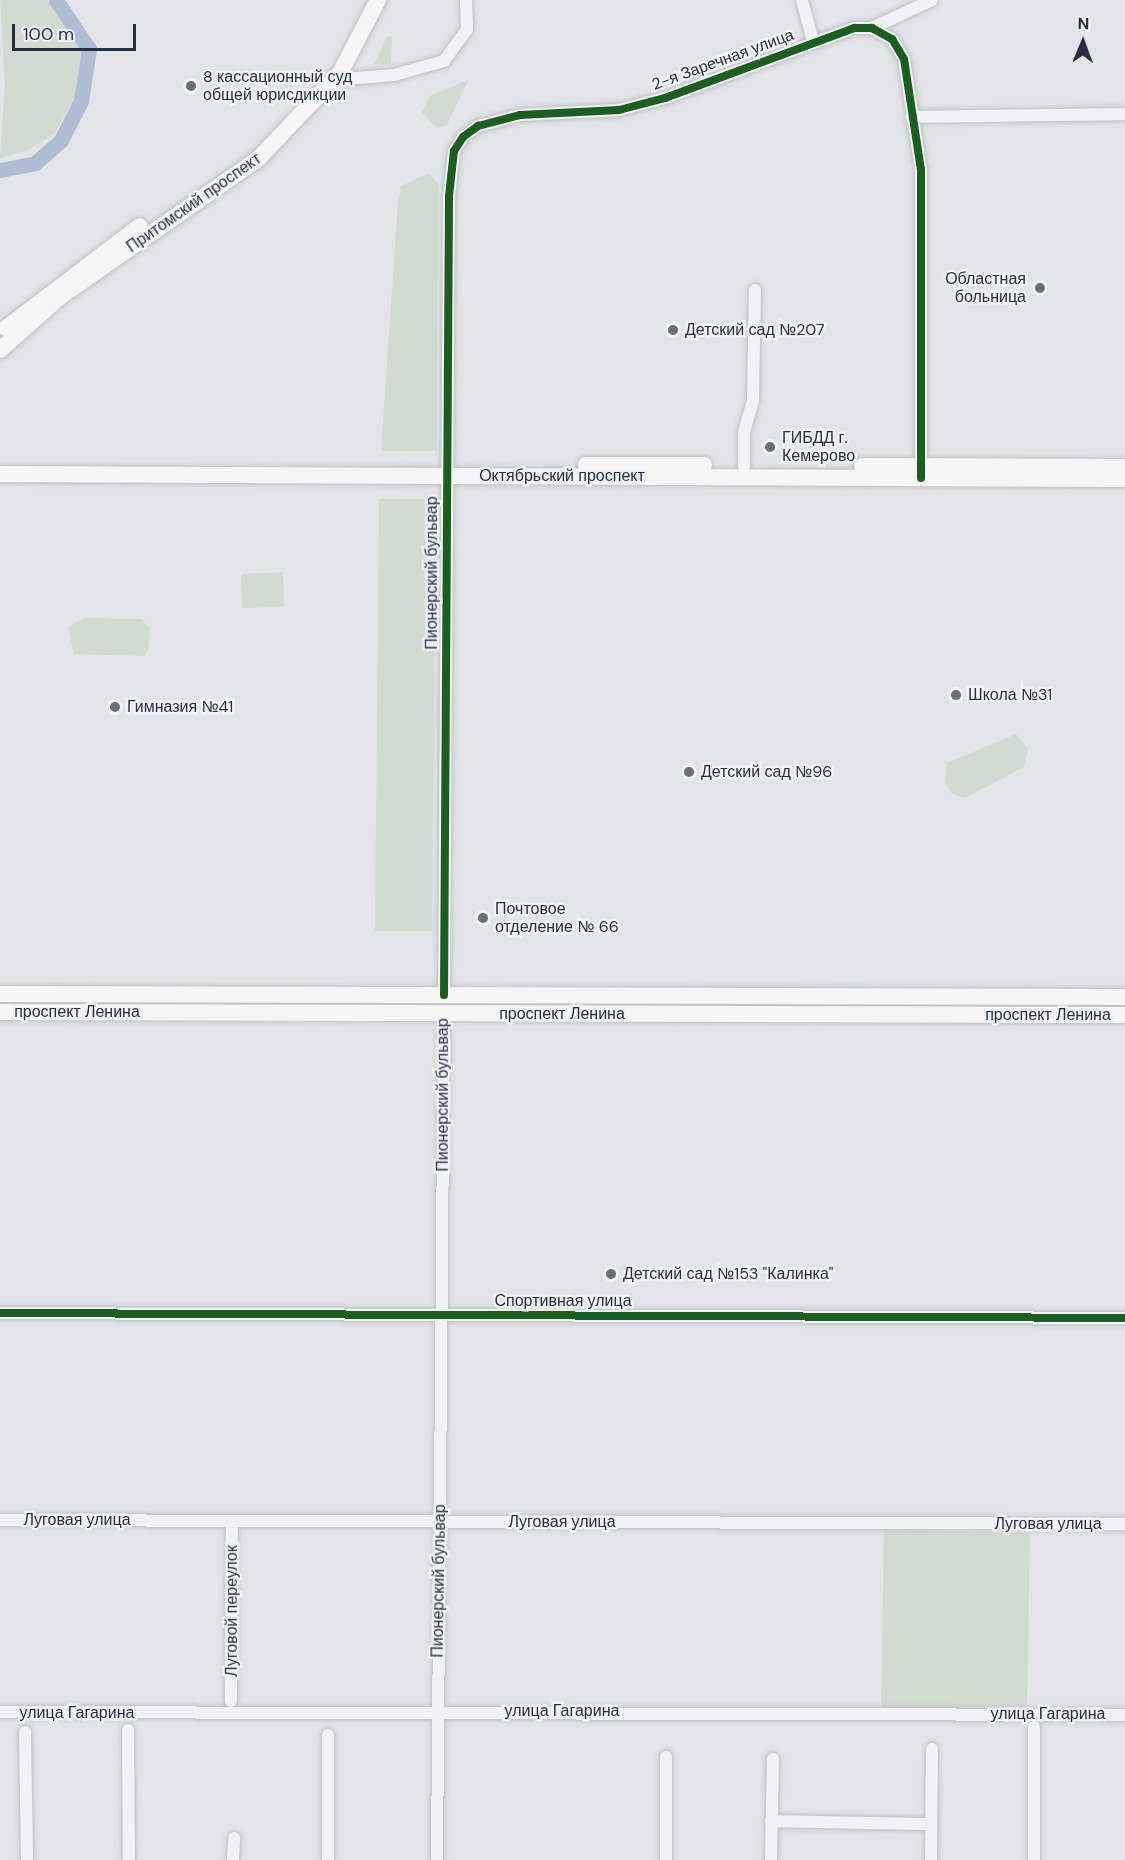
<!DOCTYPE html>
<html>
<head>
<meta charset="utf-8">
<style>
  body { margin:0 }
  #map { position:relative; width:1125px; height:1860px; overflow:hidden; background:#e2e4e7; font-family:"DM Sans",sans-serif }
  div>[style] { position:absolute }
  .green>* { inset:0; background:#d2dbd2 }
  .river>* { height:15px; margin:-7.5px; padding:0 7.5px; transform-origin:7.5px; border-radius:7.5px; background:#b0bed3 }
  .roads { filter:drop-shadow(0 0 2px #bfc1c5) drop-shadow(0 0 2px #bfc1c5) }
  .minor>* { height:12px; margin:-6px; padding:0 6px; transform-origin:6px; border-radius:6px; background:#f1f2f4 }
  .major>* { height:16px; margin:-8px; padding:0 8px; transform-origin:8px; border-radius:8px; background:#f6f6f6 }
  .cycleway>* { height:8px; margin:-4px; padding:0 4px; transform-origin:4px; border-radius:4px; background:#1b5e20 }
  .dots>* { width:16px; height:16px; translate:-50% -50%; box-sizing:border-box; border:3px solid #eff2f6; border-radius:50% }
  span { translate:-50% -50%; white-space:nowrap; text-align:center; line-height:1.15; -webkit-text-stroke:5px #eff2f6; paint-order:stroke }
  .street-label { font-size:16px; color:#282f41 }
  .poi-label { font-size:16px; color:#282f41 }
  .left { translate:0 -50%; text-align:left }
  .right { translate:-100% -50%; text-align:right }
  .north { position:absolute; left:1053px; top:12px; width:60px; height:60px; -webkit-text-stroke:4px #eff2f6; paint-order:stroke; rotate:1deg; font-size:16px; font-weight:700; line-height:24px; text-align:center; color:#282f41 }
  .north::after { content:''; display:block; margin:auto; width:21px; height:27px; background:#282f41; clip-path:polygon(50% 0,100% 100%,50% 72%,0 100%) }
  .scale { position:absolute; left:12px; top:24px; width:124px; height:27px; box-sizing:border-box; border:3px solid #282f41; border-top:0; padding-left:8px; font-size:18px; line-height:21px; white-space:nowrap; color:#282f41; -webkit-text-stroke:4px #eff2f6; paint-order:stroke }
</style>
</head>
<body>
<div id="map">
  <div class="green">
    <i style="clip-path:polygon(0 0,47px 0,82px 29px,86px 47px,79px 90px,55px 133px,27px 151px,0 158px,5px 83px)"></i>
    <i style="clip-path:polygon(392px 36px,391px 65px,374px 64px,387px 37px)"></i>
    <i style="clip-path:polygon(468px 80px,447px 125px,437px 128px,422px 112px,430px 96px)"></i>
    <i style="clip-path:polygon(429px 173px,438px 183px,437px 451px,381px 451px,398px 202px,401px 186px)"></i>
    <i style="clip-path:polygon(379px 499px,436px 499px,432px 931px,375px 931px)"></i>
    <i style="clip-path:polygon(283px 572px,284px 607px,242px 608px,241px 574px)"></i>
    <i style="clip-path:polygon(84px 618px,141px 619px,150px 629px,148px 650px,144px 656px,74px 654px,68px 627px)"></i>
    <i style="clip-path:polygon(1016px 734px,1028px 749px,1024px 767px,965px 798px,952px 794px,945px 782px,947px 763px)"></i>
    <i style="clip-path:polygon(884px 1531px,1030px 1533px,1027px 1712px,881px 1710px)"></i>
  </div>
  <div class="river">
    <i style="left:0;top:170px;width:36px;rotate:-11deg"></i>
    <i style="left:35px;top:163px;width:35px;rotate:-41deg"></i>
    <i style="left:61px;top:140px;width:44px;rotate:-62.9deg"></i>
    <i style="left:81px;top:101px;width:53px;rotate:-81.3deg"></i>
    <i style="left:89px;top:49px;width:59px;rotate:-124deg"></i>
  </div>
  <div class="roads">
    <div class="minor">
      <i style="left:802px;top:0;width:42px;rotate:75deg"></i>
      <i style="left:872px;top:28px;width:66px;rotate:-25deg"></i>
      <i style="left:334px;top:80px;width:60px;rotate:-4.8deg"></i>
      <i style="left:394px;top:75px;width:52px;rotate:-15.6deg"></i>
      <i style="left:444px;top:61px;width:39px;rotate:-54deg"></i>
      <i style="left:467px;top:29px;width:29px;rotate:-92deg"></i>
      <i style="left:911px;top:117px;width:214px;rotate:-0.8deg"></i>
      <i style="left:744px;top:466px;width:34px;rotate:-90deg"></i>
      <i style="left:744px;top:432px;width:32px;rotate:-74deg"></i>
      <i style="left:753px;top:401px;width:111px;rotate:-89deg"></i>
      <i style="left:444px;top:995px;width:799px;rotate:-89.64deg"></i>
      <i style="left:449px;top:196px;width:45px;rotate:-83.7deg"></i>
      <i style="left:454px;top:151px;width:17px;rotate:-57deg"></i>
      <i style="left:463px;top:137px;width:19px;rotate:-36deg"></i>
      <i style="left:478px;top:126px;width:43px;rotate:-14.7deg"></i>
      <i style="left:520px;top:115px;width:99px;rotate:-2.9deg"></i>
      <i style="left:619px;top:110px;width:48px;rotate:-14.6deg"></i>
      <i style="left:665px;top:98px;width:202px;rotate:-20.3deg"></i>
      <i style="left:854px;top:28px;width:18px"></i>
      <i style="left:872px;top:28px;width:23px;rotate:29deg"></i>
      <i style="left:892px;top:39px;width:23px;rotate:59deg"></i>
      <i style="left:904px;top:59px;width:112px;rotate:81.3deg"></i>
      <i style="left:921px;top:170px;width:304px;rotate:90deg"></i>
      <i style="left:0;top:1313px;width:1125px;rotate:0.25deg"></i>
      <i style="left:0;top:1520px;width:1125px;rotate:0.2deg"></i>
      <i style="left:231px;top:1701px;width:180px;rotate:-89.7deg"></i>
      <i style="left:0;top:1712px;width:1125px;rotate:0.15deg"></i>
      <i style="left:128px;top:1730px;width:130px;rotate:89.6deg"></i>
      <i style="left:25px;top:1732px;width:128px;rotate:89.1deg"></i>
      <i style="left:666px;top:1757px;width:103px;rotate:90deg"></i>
      <i style="left:771px;top:1821px;width:160px;rotate:1.1deg"></i>
      <i style="left:233px;top:1860px;width:22px;rotate:-87deg"></i>
      <i style="left:328px;top:1860px;width:125px;rotate:-90deg"></i>
      <i style="left:437px;top:1860px;width:847px;rotate:-89.53deg"></i>
      <i style="left:771px;top:1860px;width:101px;rotate:-88.9deg"></i>
      <i style="left:931px;top:1860px;width:111px;rotate:-89.5deg"></i>
      <i style="left:1034px;top:1860px;width:133px;rotate:-90deg"></i>
    </div>
    <div class="major">
      <i style="left:6px;top:328px;width:168px;rotate:-37.3deg"></i>
      <i style="left:0;top:350px;width:80px;rotate:-41.5deg"></i>
      <i style="left:60px;top:297px;width:241px;rotate:-34.9deg"></i>
      <i style="left:258px;top:159px;width:119px;rotate:-46.4deg"></i>
      <i style="left:340px;top:73px;width:82px;rotate:-62.5deg"></i>
      <i style="left:586px;top:465px;width:118px"></i>
      <i style="left:862px;top:466px;width:263px;rotate:0.2deg"></i>
      <i style="left:0;top:474px;width:1125px;rotate:0.25deg"></i>
      <i style="left:0;top:994px;width:1125px;rotate:0.15deg"></i>
      <i style="left:0;top:1012px;width:1125px;rotate:0.15deg"></i>
    </div>
  </div>
  <div class="cycleway">
    <i style="left:444px;top:995px;width:799px;rotate:-89.64deg"></i>
    <i style="left:449px;top:196px;width:45px;rotate:-83.7deg"></i>
    <i style="left:454px;top:151px;width:17px;rotate:-57deg"></i>
    <i style="left:463px;top:137px;width:19px;rotate:-36deg"></i>
    <i style="left:478px;top:126px;width:43px;rotate:-14.7deg"></i>
    <i style="left:520px;top:115px;width:99px;rotate:-2.9deg"></i>
    <i style="left:619px;top:110px;width:48px;rotate:-14.6deg"></i>
    <i style="left:665px;top:98px;width:202px;rotate:-20.3deg"></i>
    <i style="left:854px;top:28px;width:18px"></i>
    <i style="left:872px;top:28px;width:23px;rotate:29deg"></i>
    <i style="left:892px;top:39px;width:23px;rotate:59deg"></i>
    <i style="left:904px;top:59px;width:112px;rotate:81.3deg"></i>
    <i style="left:921px;top:170px;width:308px;rotate:90deg"></i>
    <i style="left:0;top:1313px;width:1125px;rotate:0.25deg"></i>
  </div>
  <div class="dots">
    <i style="left:191px;top:86px;background:#696e7b"></i>
    <i style="left:1040px;top:288px;background:#696e7b"></i>
    <i style="left:673px;top:330px;background:#696e7b"></i>
    <i style="left:770px;top:447px;background:#696e7b"></i>
    <i style="left:956px;top:695px;background:#696e7b"></i>
    <i style="left:115px;top:707px;background:#696e7b"></i>
    <i style="left:689px;top:772px;background:#696e7b"></i>
    <i style="left:483px;top:918px;background:#696e7b"></i>
    <i style="left:611px;top:1274px;background:#696e7b"></i>
  </div>
  <div class="street-label">
    <span style="left:723px;top:60px;rotate:-20deg">2-я Заречная улица</span>
    <span style="left:194px;top:203px;rotate:-35deg">Притомский проспект</span>
    <span style="left:562px;top:476px">Октябрьский проспект</span>
    <span style="left:432px;top:573px;rotate:-90deg">Пионерский бульвар</span>
    <span style="left:77px;top:1012px">проспект Ленина</span>
    <span style="left:562px;top:1014px">проспект Ленина</span>
    <span style="left:1048px;top:1015px">проспект Ленина</span>
    <span style="left:443px;top:1095px;rotate:-90deg">Пионерский бульвар</span>
    <span style="left:563px;top:1301px">Спортивная улица</span>
    <span style="left:77px;top:1520px">Луговая улица</span>
    <span style="left:562px;top:1522px">Луговая улица</span>
    <span style="left:1048px;top:1524px">Луговая улица</span>
    <span style="left:439px;top:1581px;rotate:-89deg">Пионерский бульвар</span>
    <span style="left:232px;top:1611px;rotate:-90deg">Луговой переулок</span>
    <span style="left:562px;top:1711px">улица Гагарина</span>
    <span style="left:77px;top:1713px">улица Гагарина</span>
    <span style="left:1048px;top:1714px">улица Гагарина</span>
  </div>
  <div class="poi-label">
    <span class="left" style="left:203px;top:86px">8 кассационный суд<br>общей юрисдикции</span>
    <span class="right" style="left:1026px;top:288px">Областная<br>больница</span>
    <span class="left" style="left:685px;top:330px">Детский сад №207</span>
    <span class="left" style="left:782px;top:447px">ГИБДД г.<br>Кемерово</span>
    <span class="left" style="left:968px;top:695px">Школа №31</span>
    <span class="left" style="left:127px;top:707px">Гимназия №41</span>
    <span class="left" style="left:701px;top:772px">Детский сад №96</span>
    <span class="left" style="left:495px;top:918px">Почтовое<br>отделение № 66</span>
    <span class="left" style="left:623px;top:1274px">Детский сад №153 "Калинка"</span>
  </div>
  <div class="north">N</div>
  <div class="scale">100 m</div>
</div>
</body>
</html>
